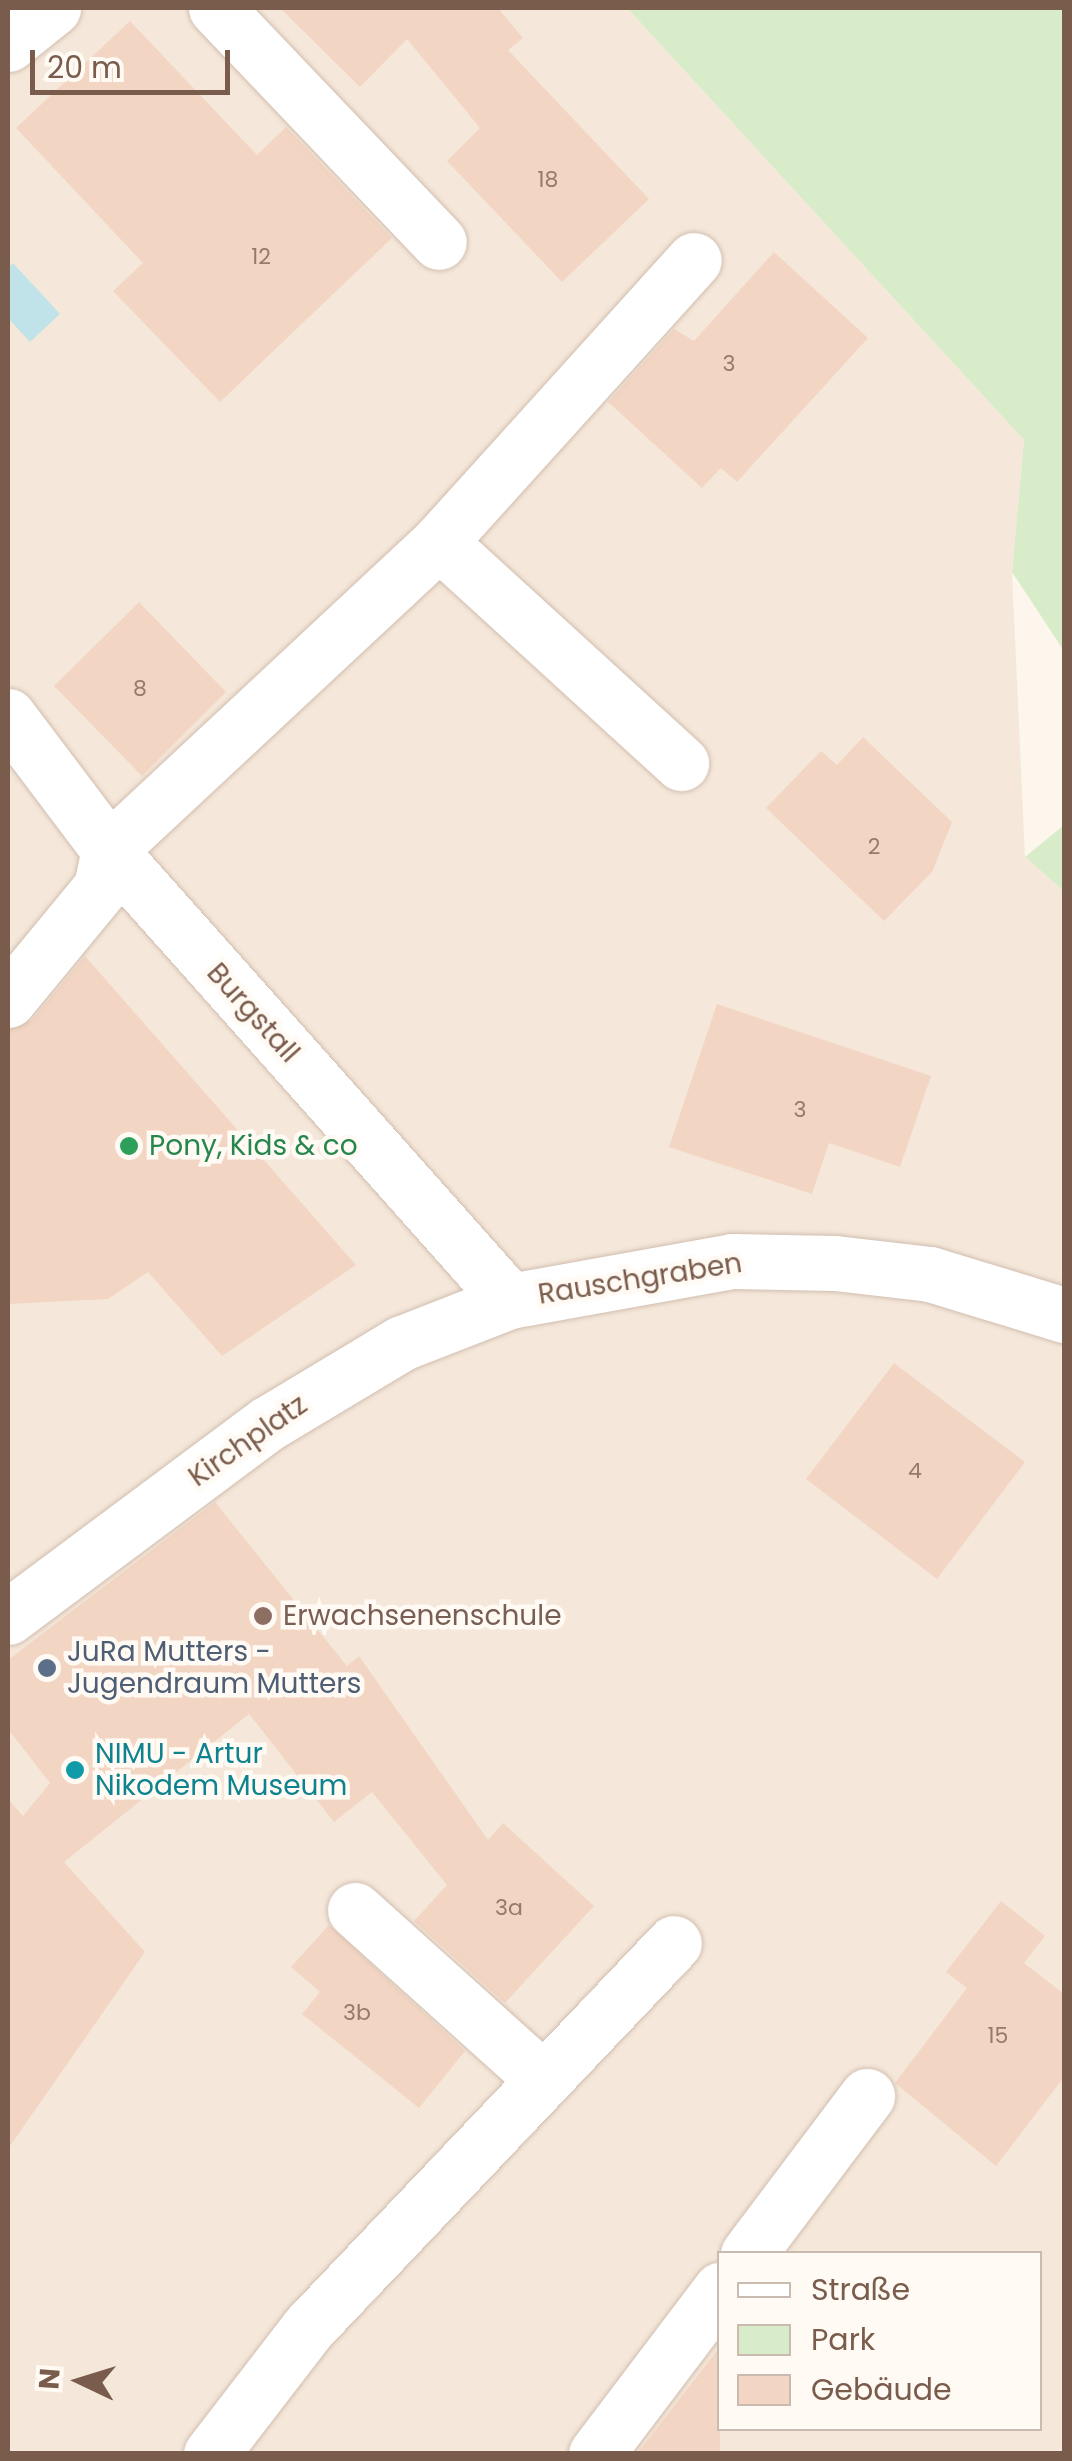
<!DOCTYPE html>
<html>
<head>
<meta charset="utf-8">
<style>
  body { margin:0 }
  #map { position:relative; width:1072px; height:2461px; overflow:hidden; background:#fdf6ec; font-family:Poppins,sans-serif }
  div>[style] { position:absolute }
  .residential>* { inset:0; background:#f5e8da }
  .green>* { inset:0; background:#d8ecc9 }
  .water>* { inset:0; background:#bfe3e8 }
  .building>* { inset:0; background:#f3d5c3 }
  .roads { filter:drop-shadow(0 0 2px #d1beb0) drop-shadow(0 0 2px #d1beb0) }
  .minor>* { height:55px; margin:-27.5px; padding:0 27.5px; transform-origin:27.5px; border-radius:27.5px; background:#fff }
  .dots>* { width:28px; height:28px; translate:-50% -50%; box-sizing:border-box; border:5px solid #fffaf3; border-radius:50% }
  span { translate:-50% -50%; white-space:nowrap; text-align:center; line-height:1.15; -webkit-text-stroke:9px #fffaf3; paint-order:stroke }
  .number-label { font-size:22px; color:#987a6a }
  .number-label span { -webkit-text-stroke-width:0 }
  .street-label { font-size:28px; color:#7a5c4d }
  .leisure-label { font-size:28px; color:#27864d }
  .left { translate:0 -50%; text-align:left }
  .education-label { font-size:28px; color:#785e54 }
  .service-label { font-size:28px; color:#4e5e75 }
  .culture-label { font-size:28px; color:#0d838f }
  .frame { position:absolute; inset:0; border:10px solid #7a5c4d; pointer-events:none }
  .legend { position:absolute; left:717px; top:2251px; width:325px; height:180px; box-sizing:border-box; background:#fffaf3; border:2px solid #cabbb1; margin:0; padding:12px 18px; list-style:none; font-size:30px; color:#7a5c4d }
  .legend li { display:flex; align-items:center; gap:20px; height:50px }
  .legend b { width:50px; border:2px solid #cabbb1 }
  .north { position:absolute; left:30px; top:2331px; width:100px; height:100px; -webkit-text-stroke:8px #fffaf3; paint-order:stroke; rotate:274deg; font-size:28px; font-weight:700; line-height:40px; text-align:center; color:#7a5c4d }
  .north::after { content:''; display:block; margin:auto; width:35px; height:45px; background:#7a5c4d; clip-path:polygon(50% 0,100% 100%,50% 72%,0 100%) }
  .scale { position:absolute; left:30px; top:50px; width:200px; height:45px; box-sizing:border-box; border:5px solid #7a5c4d; border-top:0; padding-left:12px; font-size:30px; line-height:35px; white-space:nowrap; color:#7a5c4d; -webkit-text-stroke:8px #fffaf3; paint-order:stroke }
</style>
</head>
<body>
<div id="map">
  <div class="residential">
    <i style="clip-path:polygon(evenodd,8px 8px,627px 8px,1024px 440px,1012px 572px,1025px 857px,1064px 891px,1064px 2453px,8px 2454px,8px 8px,720px 2254px,1040px 2254px,1040px 2428px,720px 2428px,720px 2254px)"></i>
  </div>
  <div class="green">
    <i style="clip-path:polygon(627px 8px,1064px 8px,1064px 651px,1012px 572px,1024px 440px)"></i>
    <i style="clip-path:polygon(1064px 825px,1064px 891px,1025px 857px)"></i>
  </div>
  <div class="water">
    <i style="clip-path:polygon(13px 263px,60px 314px,30px 342px,8px 318px,8px 269px)"></i>
  </div>
  <div class="building">
    <i style="clip-path:polygon(280px 8px,498px 8px,523px 38px,508px 50px,649px 199px,562px 282px,447px 161px,480px 128px,407px 39px,360px 87px)"></i>
    <i style="clip-path:polygon(130px 21px,257px 155px,286px 127px,392px 238px,220px 402px,113px 291px,143px 263px,16px 128px)"></i>
    <i style="clip-path:polygon(774px 252px,868px 338px,737px 482px,721px 468px,702px 488px,608px 402px,674px 329px,694px 341px)"></i>
    <i style="clip-path:polygon(139px 602px,226px 692px,142px 776px,54px 686px)"></i>
    <i style="clip-path:polygon(863px 737px,952px 822px,932px 872px,884px 921px,766px 808px,821px 751px,837px 765px)"></i>
    <i style="clip-path:polygon(85px 956px,356px 1265px,222px 1356px,148px 1272px,108px 1299px,8px 1304px,8px 1030px,32px 1020px)"></i>
    <i style="clip-path:polygon(717px 1004px,931px 1076px,900px 1167px,829px 1143px,812px 1194px,669px 1147px)"></i>
    <i style="clip-path:polygon(894px 1363px,1025px 1462px,937px 1579px,806px 1479px)"></i>
    <i style="clip-path:polygon(215px 1502px,347px 1666px,359px 1656px,488px 1840px,503px 1823px,594px 1906px,505px 2003px,414px 1921px,447px 1885px,372px 1792px,334px 1822px,249px 1714px,64px 1862px,145px 1952px,8px 2149px,8px 1799px,23px 1816px,50px 1783px,8px 1729px,8px 1660px)"></i>
    <i style="clip-path:polygon(1001px 1901px,1045px 1936px,1024px 1963px,1064px 1994px,1064px 2077px,996px 2166px,895px 2083px,967px 1988px,946px 1972px)"></i>
    <i style="clip-path:polygon(329px 1925px,465px 2051px,419px 2108px,302px 2014px,320px 1992px,291px 1967px)"></i>
    <i style="clip-path:polygon(720px 2347px,720px 2454px,637px 2454px)"></i>
  </div>
  <div class="roads">
    <div class="minor">
      <i style="left:216px;top:8px;width:323px;rotate:46.4deg"></i>
      <i style="left:8px;top:44px;width:58px;rotate:-38.7deg"></i>
      <i style="left:439px;top:542px;width:328px;rotate:42.4deg"></i>
      <i style="left:8px;top:716px;width:168px;rotate:53deg"></i>
      <i style="left:109px;top:850px;width:603px;rotate:48.36deg"></i>
      <i style="left:8px;top:1000px;width:146px;rotate:-50.5deg"></i>
      <i style="left:101px;top:887px;width:38px;rotate:-78deg"></i>
      <i style="left:109px;top:850px;width:451px;rotate:-43deg"></i>
      <i style="left:439px;top:542px;width:380px;rotate:-47.9deg"></i>
      <i style="left:8px;top:1617px;width:323px;rotate:-36.7deg"></i>
      <i style="left:267px;top:1424px;width:157px;rotate:-31deg"></i>
      <i style="left:402px;top:1343px;width:116px;rotate:-21.3deg"></i>
      <i style="left:510px;top:1301px;width:226px;rotate:-10.2deg"></i>
      <i style="left:732px;top:1261px;width:103px;rotate:1.1deg"></i>
      <i style="left:835px;top:1263px;width:96px;rotate:6.6deg"></i>
      <i style="left:930px;top:1274px;width:140px;rotate:17deg"></i>
      <i style="left:355px;top:1910px;width:254px;rotate:42deg"></i>
      <i style="left:748px;top:2254px;width:198px;rotate:-53deg"></i>
      <i style="left:211px;top:2454px;width:159px;rotate:-52.4deg"></i>
      <i style="left:308px;top:2328px;width:531px;rotate:-46.45deg"></i>
      <i style="left:596px;top:2454px;width:206px;rotate:-52.9deg"></i>
    </div>
  </div>
  <div class="dots">
    <i style="left:129px;top:1146px;background:#2e9e5b"></i>
    <i style="left:263px;top:1616px;background:#8d6e63"></i>
    <i style="left:47px;top:1668px;background:#5c6f8a"></i>
    <i style="left:75px;top:1770px;background:#0f9aa8"></i>
  </div>
  <div class="number-label">
    <span style="left:548px;top:180px">18</span>
    <span style="left:261px;top:257px">12</span>
    <span style="left:729px;top:364px">3</span>
    <span style="left:140px;top:689px">8</span>
    <span style="left:874px;top:847px">2</span>
    <span style="left:800px;top:1110px">3</span>
    <span style="left:915px;top:1471px">4</span>
    <span style="left:509px;top:1908px">3a</span>
    <span style="left:357px;top:2013px">3b</span>
    <span style="left:998px;top:2036px">15</span>
  </div>
  <div class="street-label">
    <span style="left:253px;top:1013px;rotate:48deg">Burgstall</span>
    <span style="left:640px;top:1279px;rotate:-9deg">Rauschgraben</span>
    <span style="left:248px;top:1441px;rotate:-35deg">Kirchplatz</span>
  </div>
  <div class="leisure-label">
    <span class="left" style="left:149px;top:1146px">Pony, Kids &amp; co</span>
  </div>
  <div class="education-label">
    <span class="left" style="left:283px;top:1616px">Erwachsenenschule</span>
  </div>
  <div class="service-label">
    <span class="left" style="left:67px;top:1668px">JuRa Mutters -<br>Jugendraum Mutters</span>
  </div>
  <div class="culture-label">
    <span class="left" style="left:95px;top:1770px">NIMU - Artur<br>Nikodem Museum</span>
  </div>
  <div class="frame"></div>
  <ul class="legend">
  <li><b style="height:12px;background:#fff"></b>Straße</li>
  <li><b style="height:28px;background:#d8ecc9"></b>Park</li>
  <li><b style="height:28px;background:#f3d5c3"></b>Gebäude</li>
  </ul>
  <div class="north">N</div>
  <div class="scale">20 m</div>
</div>
</body>
</html>
